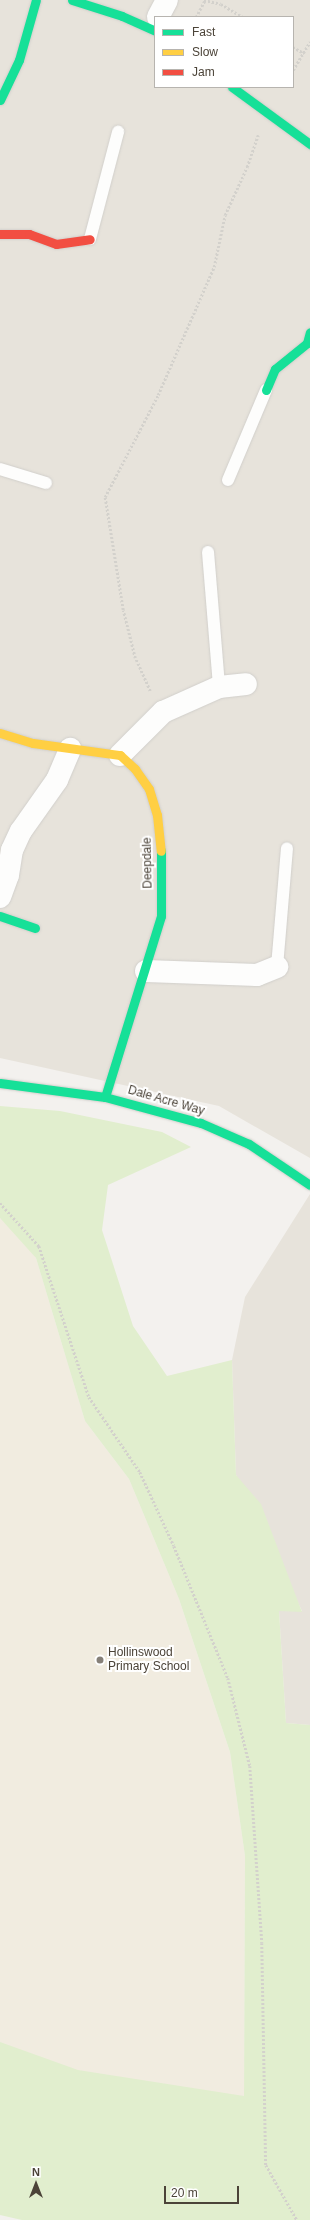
<!DOCTYPE html>
<html>
<head>
<meta charset="utf-8">
<style>
  body { margin:0 }
  #map { position:relative; width:310px; height:2220px; overflow:hidden; background:#f3f1ee; font-family:Arial,sans-serif }
  div>[style] { position:absolute }
  .residential>* { inset:0; background:#e7e3db }
  .education>* { inset:0; background:#f1ece0 }
  .green>* { inset:0; background:#e1eece }
  .path>* { height:2.5px; margin-top:-1.25px; transform-origin:0; background:repeating-linear-gradient(90deg,#d3d1cc 0 2px,transparent 0 4px) }
  .roads { filter:drop-shadow(0 0 1px #d1cfcb) drop-shadow(0 0 1px #d1cfcb) }
  .lane>* { height:12px; margin:-6px; padding:0 6px; transform-origin:6px; border-radius:6px; background:#fdfdfc }
  .street>* { height:22px; margin:-11px; padding:0 11px; transform-origin:11px; border-radius:11px; background:#fdfdfc }
  .fast>* { height:9px; margin:-4.5px; padding:0 4.5px; transform-origin:4.5px; border-radius:4.5px; background:#16e098 }
  .slow>* { height:9px; margin:-4.5px; padding:0 4.5px; transform-origin:4.5px; border-radius:4.5px; background:#ffcf43 }
  .jam>* { height:9px; margin:-4.5px; padding:0 4.5px; transform-origin:4.5px; border-radius:4.5px; background:#f24e42 }
  .dots>* { width:11px; height:11px; translate:-50% -50%; box-sizing:border-box; border:2px solid #fff; border-radius:50% }
  span { translate:-50% -50%; white-space:nowrap; text-align:center; line-height:1.15; -webkit-text-stroke:4px #fff; paint-order:stroke }
  .street-label { font-size:12px; color:#4b4338 }
  .poi-label { font-size:12px; color:#4b4338 }
  .left { translate:0 -50%; text-align:left }
  .legend { position:absolute; left:154px; top:16px; width:140px; height:72px; box-sizing:border-box; background:#fff; border:1px solid #b7b4af; margin:0; padding:5px 7px; list-style:none; font-size:12px; color:#4b4338 }
  .legend li { display:flex; align-items:center; gap:8px; height:20px }
  .legend b { width:20px; border:1px solid #b7b4af }
  .north { position:absolute; left:16px; top:2164px; width:40px; height:40px; -webkit-text-stroke:3px #fff; paint-order:stroke; rotate:0deg; font-size:11px; font-weight:700; line-height:16px; text-align:center; color:#4b4338 }
  .north::after { content:''; display:block; margin:auto; width:14px; height:18px; background:#4b4338; clip-path:polygon(50% 0,100% 100%,50% 72%,0 100%) }
  .scale { position:absolute; left:164px; top:2186px; width:75px; height:18px; box-sizing:border-box; border:2px solid #4b4338; border-top:0; padding-left:5px; font-size:12px; line-height:14px; white-space:nowrap; color:#4b4338; -webkit-text-stroke:3px #fff; paint-order:stroke }
</style>
</head>
<body>
<div id="map">
  <div class="residential">
    <i style="clip-path:polygon(evenodd,0 0,310px 0,310px 1158px,219px 1106px,0 1058px,0 0,155px 17px,293px 17px,293px 87px,155px 87px,155px 17px)"></i>
    <i style="clip-path:polygon(310px 1194px,310px 1725px,286px 1723px,279px 1611px,302px 1611px,236px 1475px,232px 1360px,245px 1297px)"></i>
  </div>
  <div class="education">
    <i style="clip-path:polygon(0 1218px,19px 1235px,36px 1258px,85px 1421px,129px 1479px,179px 1599px,230px 1752px,245px 1856px,244px 2096px,0 2147px)"></i>
  </div>
  <div class="green">
    <i style="clip-path:polygon(0 1106px,60px 1111px,162px 1132px,191px 1147px,108px 1185px,102px 1230px,133px 1326px,167px 1376px,232px 1360px,236px 1475px,261px 1504px,302px 1612px,279px 1611px,286px 1723px,310px 1725px,310px 2220px,22px 2220px,0 2215px,0 2042px,78px 2070px,244px 2096px,245px 1856px,230px 1752px,179px 1599px,129px 1479px,85px 1421px,36px 1258px,0 1218px)"></i>
  </div>
  <div class="path">
    <i style="left:204px;top:0;width:17px;rotate:13deg"></i>
    <i style="left:221px;top:4px;width:26px;rotate:31deg"></i>
    <i style="left:196px;top:17px;width:19px;rotate:-62deg"></i>
    <i style="left:293px;top:47px;width:13px;rotate:29deg"></i>
    <i style="left:293px;top:70px;width:33px;rotate:-59deg"></i>
    <i style="left:150px;top:691px;width:36px;rotate:-114deg"></i>
    <i style="left:135px;top:658px;width:49px;rotate:-104deg"></i>
    <i style="left:123px;top:610px;width:114px;rotate:-99.1deg"></i>
    <i style="left:105px;top:497px;width:115px;rotate:-62.5deg"></i>
    <i style="left:158px;top:395px;width:140px;rotate:-66.4deg"></i>
    <i style="left:214px;top:267px;width:53px;rotate:-78.1deg"></i>
    <i style="left:225px;top:215px;width:53px;rotate:-65.4deg"></i>
    <i style="left:247px;top:167px;width:34px;rotate:-71deg"></i>
    <i style="left:0;top:1203px;width:58px;rotate:47.8deg"></i>
    <i style="left:39px;top:1246px;width:159px;rotate:71.7deg"></i>
    <i style="left:89px;top:1397px;width:91px;rotate:55.8deg"></i>
    <i style="left:140px;top:1472px;width:81px;rotate:65.3deg"></i>
    <i style="left:174px;top:1546px;width:143px;rotate:67.8deg"></i>
    <i style="left:228px;top:1678px;width:91px;rotate:76deg"></i>
    <i style="left:250px;top:1766px;width:177px;rotate:86.1deg"></i>
    <i style="left:262px;top:1943px;width:222px;rotate:89deg"></i>
    <i style="left:266px;top:2165px;width:63px;rotate:60.6deg"></i>
  </div>
  <div class="roads">
    <div class="lane">
      <i style="left:90px;top:239px;width:111px;rotate:-75.3deg"></i>
      <i style="left:0;top:469px;width:48px;rotate:16.9deg"></i>
      <i style="left:228px;top:480px;width:98px;rotate:-67.1deg"></i>
      <i style="left:208px;top:552px;width:135px;rotate:85.3deg"></i>
      <i style="left:277px;top:967px;width:119px;rotate:-85.2deg"></i>
    </div>
    <div class="street">
      <i style="left:158px;top:17px;width:19px;rotate:-62deg"></i>
      <i style="left:120px;top:755px;width:61px;rotate:-45deg"></i>
      <i style="left:163px;top:712px;width:61px;rotate:-24.1deg"></i>
      <i style="left:219px;top:687px;width:27px;rotate:-6deg"></i>
      <i style="left:0;top:897px;width:23px;rotate:-70deg"></i>
      <i style="left:8px;top:875px;width:25px;rotate:-81deg"></i>
      <i style="left:12px;top:850px;width:21px;rotate:-65deg"></i>
      <i style="left:21px;top:831px;width:62px;rotate:-54.8deg"></i>
      <i style="left:57px;top:780px;width:34px;rotate:-67deg"></i>
      <i style="left:146px;top:971px;width:111px;rotate:2.1deg"></i>
      <i style="left:257px;top:975px;width:22px;rotate:-22deg"></i>
    </div>
    <div class="fast">
      <i style="left:72px;top:0;width:52px;rotate:17.7deg"></i>
      <i style="left:122px;top:16px;width:36px;rotate:24deg"></i>
      <i style="left:232px;top:87px;width:97px;rotate:36.2deg"></i>
      <i style="left:0;top:100px;width:44px;rotate:-64.6deg"></i>
      <i style="left:19px;top:60px;width:62px;rotate:-74.2deg"></i>
      <i style="left:266px;top:390px;width:23px;rotate:-67deg"></i>
      <i style="left:275px;top:369px;width:41px;rotate:-39.1deg"></i>
      <i style="left:307px;top:343px;width:11px;rotate:-75deg"></i>
      <i style="left:0;top:916px;width:37px;rotate:19deg"></i>
      <i style="left:0;top:1083px;width:106px;rotate:7.6deg"></i>
      <i style="left:105px;top:1097px;width:99px;rotate:15.2deg"></i>
      <i style="left:201px;top:1123px;width:52px;rotate:23.6deg"></i>
      <i style="left:249px;top:1144px;width:73px;rotate:33.9deg"></i>
      <i style="left:105px;top:1097px;width:189px;rotate:-72.8deg"></i>
      <i style="left:161px;top:916px;width:65px;rotate:-90deg"></i>
    </div>
    <div class="slow">
      <i style="left:0;top:733px;width:34px;rotate:17deg"></i>
      <i style="left:33px;top:743px;width:88px;rotate:7.9deg"></i>
      <i style="left:120px;top:755px;width:21px;rotate:43deg"></i>
      <i style="left:135px;top:769px;width:24px;rotate:55deg"></i>
      <i style="left:149px;top:789px;width:27px;rotate:73deg"></i>
      <i style="left:157px;top:815px;width:36px;rotate:84deg"></i>
    </div>
    <div class="jam">
      <i style="left:0;top:234px;width:29px"></i>
      <i style="left:29px;top:234px;width:29px;rotate:20deg"></i>
      <i style="left:56px;top:244px;width:34px;rotate:-8deg"></i>
    </div>
  </div>
  <div class="dots">
    <i style="left:100px;top:1660px;background:#868078"></i>
  </div>
  <div class="street-label">
    <span style="left:148px;top:863px;rotate:-91deg">Deepdale</span>
    <span style="left:166px;top:1101px;rotate:16deg">Dale Acre Way</span>
  </div>
  <div class="poi-label">
    <span class="left" style="left:108px;top:1660px">Hollinswood<br>Primary School</span>
  </div>
  <ul class="legend">
  <li><b style="height:5px;background:#16e098"></b>Fast</li>
  <li><b style="height:5px;background:#ffcf43"></b>Slow</li>
  <li><b style="height:5px;background:#f24e42"></b>Jam</li>
  </ul>
  <div class="north">N</div>
  <div class="scale">20 m</div>
</div>
</body>
</html>
